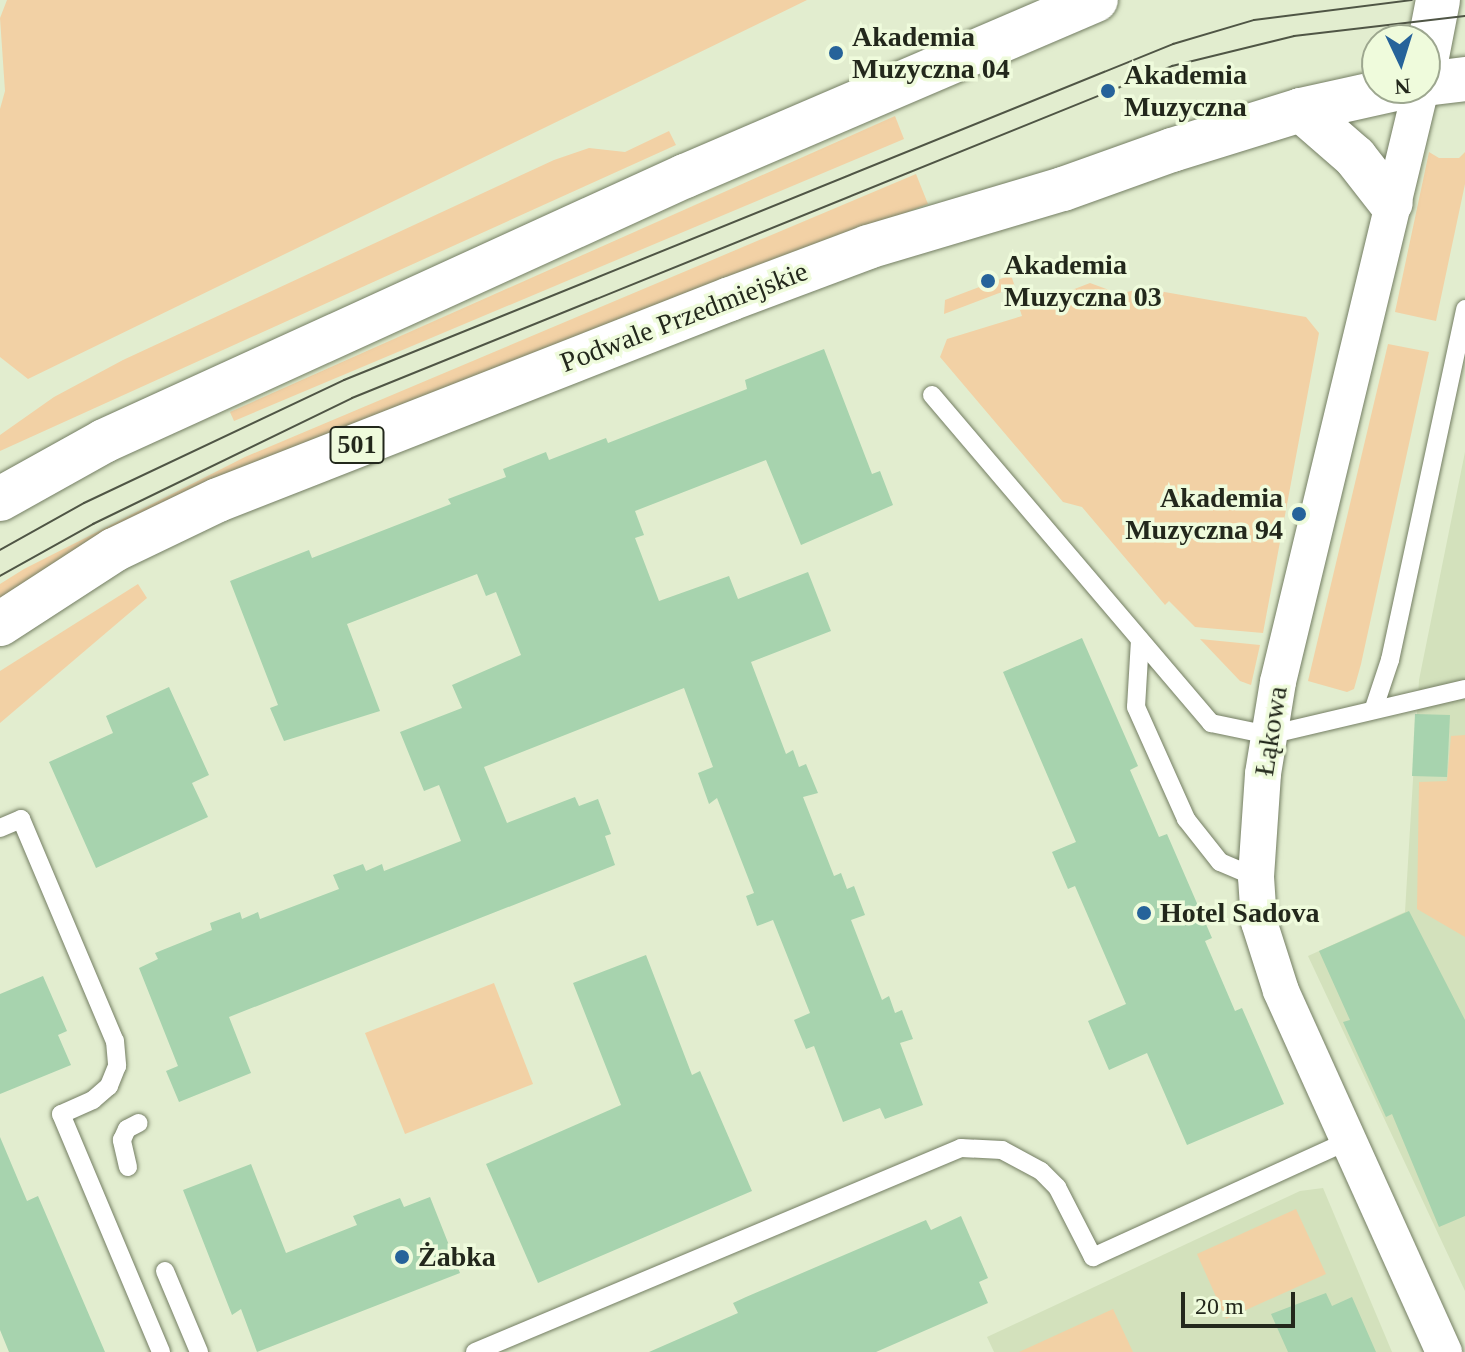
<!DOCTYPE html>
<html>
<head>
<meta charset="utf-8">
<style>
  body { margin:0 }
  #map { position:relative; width:1465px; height:1352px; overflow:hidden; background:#e2edcf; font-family:"Times New Roman",serif }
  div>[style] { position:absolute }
  .built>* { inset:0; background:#d3e1bc }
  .green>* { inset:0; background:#f2d1a5 }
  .building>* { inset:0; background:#a7d3ae }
  .roads { filter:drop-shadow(0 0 2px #747e63) drop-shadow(0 0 2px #747e63) }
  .service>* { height:18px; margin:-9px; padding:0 9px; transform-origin:9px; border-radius:9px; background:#fff }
  .minor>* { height:36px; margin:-18px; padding:0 18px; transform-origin:18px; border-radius:18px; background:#fff }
  .tertiary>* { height:44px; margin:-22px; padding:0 22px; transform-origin:22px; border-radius:22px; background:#fff }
  .primary>* { height:44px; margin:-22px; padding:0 22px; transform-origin:22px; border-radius:22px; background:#fff }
  .tram>* { height:2px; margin:-1px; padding:0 1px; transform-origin:1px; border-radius:1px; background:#4f5545 }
  .dots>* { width:22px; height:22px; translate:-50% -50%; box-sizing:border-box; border:4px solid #effbdc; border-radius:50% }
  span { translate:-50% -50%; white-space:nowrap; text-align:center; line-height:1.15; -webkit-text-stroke:7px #effbdc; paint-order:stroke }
  .shield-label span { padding:2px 6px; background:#effbdc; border:2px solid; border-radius:6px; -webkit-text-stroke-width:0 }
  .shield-label { font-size:26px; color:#23281c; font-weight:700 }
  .poi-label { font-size:28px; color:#23281c; font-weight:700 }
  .left { translate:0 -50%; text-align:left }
  .right { translate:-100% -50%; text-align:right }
  .street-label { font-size:28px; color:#23281c }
  .north { position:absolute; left:1361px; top:24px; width:80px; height:80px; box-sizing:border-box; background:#effbdc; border:2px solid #9da78f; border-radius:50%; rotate:176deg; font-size:22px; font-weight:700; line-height:32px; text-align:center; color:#23281c }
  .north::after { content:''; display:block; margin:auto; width:28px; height:36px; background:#26639a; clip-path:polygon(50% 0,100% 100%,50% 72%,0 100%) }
  .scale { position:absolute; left:1181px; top:1292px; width:114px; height:36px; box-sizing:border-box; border:4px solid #23281c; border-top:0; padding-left:10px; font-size:24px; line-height:28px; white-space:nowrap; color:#23281c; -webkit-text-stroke:6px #effbdc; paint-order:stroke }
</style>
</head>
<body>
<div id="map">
  <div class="built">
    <i style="clip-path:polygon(1465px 452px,1465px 1291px,1308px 956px,1405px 912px,1419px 680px)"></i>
    <i style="clip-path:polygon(1323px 1188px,1392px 1352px,994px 1352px,987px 1337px,1300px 1191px)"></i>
  </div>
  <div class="green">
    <i style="clip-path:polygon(7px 0,807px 0,28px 379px,0 357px,0 109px,5px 91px,0 18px)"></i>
    <i style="clip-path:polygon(895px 116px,904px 139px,234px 421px,230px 412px)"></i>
    <i style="clip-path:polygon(669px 131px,676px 145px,0 451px,0 435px,54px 397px,123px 360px,554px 160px,589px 148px,625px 152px)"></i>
    <i style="clip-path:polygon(1429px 152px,1439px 158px,1459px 158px,1465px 152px,1465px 184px,1436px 321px,1395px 312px)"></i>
    <i style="clip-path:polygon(916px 174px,928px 204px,648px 313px,0 600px,0 584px,24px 569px,245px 457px)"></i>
    <i style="clip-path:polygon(1011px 275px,1015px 287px,944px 314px,945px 300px)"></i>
    <i style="clip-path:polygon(1090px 283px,1120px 294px,1142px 288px,1306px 317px,1319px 333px,1263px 633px,1195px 627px,1169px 601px,1165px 605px,1082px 507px,1063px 502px,940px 357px,947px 339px,1022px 316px,1020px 310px)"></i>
    <i style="clip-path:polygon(1388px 344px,1429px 352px,1361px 664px,1354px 689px,1347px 692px,1308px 681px)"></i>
    <i style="clip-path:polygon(138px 584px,147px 598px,0 723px,0 671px)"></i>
    <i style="clip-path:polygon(1200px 639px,1260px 645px,1251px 685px,1240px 681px)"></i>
    <i style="clip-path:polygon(1465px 735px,1465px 937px,1417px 909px,1419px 782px,1447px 781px,1451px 736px)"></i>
    <i style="clip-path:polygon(494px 983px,533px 1084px,405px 1134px,365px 1033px)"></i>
    <i style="clip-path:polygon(1296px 1209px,1326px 1274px,1226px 1319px,1197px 1254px)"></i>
    <i style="clip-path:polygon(1113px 1309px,1133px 1352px,1019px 1352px)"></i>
  </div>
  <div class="building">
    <i style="clip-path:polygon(824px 349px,872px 474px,880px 471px,893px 505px,801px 545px,766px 460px,635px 511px,644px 535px,635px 538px,659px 601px,729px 576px,738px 599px,808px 572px,831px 631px,751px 662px,786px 754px,793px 750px,799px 767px,806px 764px,818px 793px,803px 797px,834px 876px,841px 873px,847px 889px,854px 886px,865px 915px,851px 920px,882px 1000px,889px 996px,895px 1013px,902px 1010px,913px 1039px,900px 1043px,923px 1105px,885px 1119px,880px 1108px,843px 1122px,814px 1046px,806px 1049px,794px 1020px,810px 1013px,773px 920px,757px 926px,746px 896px,754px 893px,717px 798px,709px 804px,698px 773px,713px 767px,684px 688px,484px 767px,507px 823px,575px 797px,579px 806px,598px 799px,611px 834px,605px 836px,615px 865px,229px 1017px,251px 1073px,179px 1102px,166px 1071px,178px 1066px,139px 968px,158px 959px,155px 953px,212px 930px,210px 923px,240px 912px,242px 919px,258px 912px,260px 919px,339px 889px,333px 875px,363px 864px,366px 871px,382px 864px,384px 871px,461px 841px,439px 785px,424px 791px,400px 732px,462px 708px,452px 685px,521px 655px,496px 592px,486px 596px,477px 574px,347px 624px,380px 711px,284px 741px,270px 708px,278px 705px,230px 581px,309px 550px,312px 558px,451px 504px,448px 499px,506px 477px,503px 469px,546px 452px,549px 460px,606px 438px,608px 443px,747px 389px,745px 380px)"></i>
    <i style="clip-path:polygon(1082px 638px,1138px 766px,1130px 770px,1159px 837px,1167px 834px,1212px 938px,1205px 941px,1235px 1011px,1242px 1008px,1284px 1104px,1187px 1145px,1147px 1053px,1109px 1070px,1088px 1021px,1126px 1004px,1075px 886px,1068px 889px,1052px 852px,1076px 842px,1003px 672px)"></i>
    <i style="clip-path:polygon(169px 687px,209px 775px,192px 783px,208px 817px,96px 868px,49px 762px,113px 733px,106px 716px)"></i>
    <i style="clip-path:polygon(1415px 714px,1450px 715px,1447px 777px,1412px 776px)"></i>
    <i style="clip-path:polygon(1409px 911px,1465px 1020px,1465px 1216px,1439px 1227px,1392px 1114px,1386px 1117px,1343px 1022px,1350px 1020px,1319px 951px)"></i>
    <i style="clip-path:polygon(646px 955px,692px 1075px,700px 1071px,752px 1191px,538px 1283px,486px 1164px,621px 1105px,573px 983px)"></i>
    <i style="clip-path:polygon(43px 976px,67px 1031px,58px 1035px,71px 1065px,0 1094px,0 994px)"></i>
    <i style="clip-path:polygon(0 1137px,27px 1201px,38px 1196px,105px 1352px,9px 1352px,0 1330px)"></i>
    <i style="clip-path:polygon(251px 1164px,286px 1253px,357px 1225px,353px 1216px,400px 1198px,404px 1207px,430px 1197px,460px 1273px,257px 1352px,241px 1309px,232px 1315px,183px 1190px)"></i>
    <i style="clip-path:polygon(961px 1216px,988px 1278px,979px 1282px,988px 1303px,876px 1352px,649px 1352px,738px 1313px,733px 1303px,746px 1297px,926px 1220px,931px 1230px)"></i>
    <i style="clip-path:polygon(1326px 1293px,1332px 1306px,1352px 1297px,1376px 1352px,1288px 1352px,1271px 1314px)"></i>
  </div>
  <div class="roads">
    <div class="service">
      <i style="left:932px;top:395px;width:431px;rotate:49.6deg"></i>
      <i style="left:1211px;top:723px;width:59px;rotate:11.7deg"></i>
      <i style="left:1269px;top:735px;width:201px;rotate:-13.2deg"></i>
      <i style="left:1140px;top:640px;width:67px;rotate:93.4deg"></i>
      <i style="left:1136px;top:707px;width:123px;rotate:65.9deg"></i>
      <i style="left:1186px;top:819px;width:55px;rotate:51.7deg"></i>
      <i style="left:1220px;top:862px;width:39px;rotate:23deg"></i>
      <i style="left:1374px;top:708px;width:51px;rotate:-71.6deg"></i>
      <i style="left:1390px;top:660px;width:359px;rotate:-77.9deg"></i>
      <i style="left:0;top:828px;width:23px;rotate:-23deg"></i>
      <i style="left:21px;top:819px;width:241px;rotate:67.1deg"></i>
      <i style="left:115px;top:1041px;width:25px;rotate:85deg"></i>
      <i style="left:117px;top:1066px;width:22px;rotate:112deg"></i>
      <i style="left:109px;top:1086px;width:21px;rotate:139deg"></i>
      <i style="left:93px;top:1100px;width:35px;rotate:156deg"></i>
      <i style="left:61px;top:1114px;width:258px;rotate:67.2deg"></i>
      <i style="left:128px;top:1167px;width:28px;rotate:-103deg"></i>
      <i style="left:122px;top:1140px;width:12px;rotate:-66deg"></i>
      <i style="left:127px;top:1129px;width:13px;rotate:-27deg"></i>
      <i style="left:165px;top:1271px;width:88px;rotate:67.2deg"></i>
      <i style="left:475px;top:1352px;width:527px;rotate:-22.77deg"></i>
      <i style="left:961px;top:1148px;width:41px;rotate:2.8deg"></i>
      <i style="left:1002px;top:1150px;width:44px;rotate:28.3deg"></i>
      <i style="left:1041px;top:1171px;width:23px;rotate:45deg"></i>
      <i style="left:1057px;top:1187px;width:79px;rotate:62.8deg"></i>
      <i style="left:1093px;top:1257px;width:282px;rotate:-24.5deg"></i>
    </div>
    <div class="minor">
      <i style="left:1421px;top:88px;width:611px;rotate:103.54deg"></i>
      <i style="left:1278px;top:682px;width:93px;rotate:99.3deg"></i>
      <i style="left:1263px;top:774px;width:103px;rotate:93.9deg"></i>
      <i style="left:1256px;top:877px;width:45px;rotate:86.2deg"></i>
      <i style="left:1259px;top:922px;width:72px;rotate:72.3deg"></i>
      <i style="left:1281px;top:991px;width:396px;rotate:65.7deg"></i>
    </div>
    <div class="tertiary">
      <i style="left:1425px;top:67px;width:68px;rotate:-79deg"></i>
    </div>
    <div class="primary">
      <i style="left:1425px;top:84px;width:40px;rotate:-7.1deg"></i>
      <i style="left:1301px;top:110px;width:72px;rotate:41deg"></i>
      <i style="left:1355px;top:157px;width:58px;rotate:52deg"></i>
      <i style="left:0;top:499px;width:119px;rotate:-29.1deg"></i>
      <i style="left:104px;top:441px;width:639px;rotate:-24.52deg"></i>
      <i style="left:685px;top:176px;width:447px;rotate:-23.2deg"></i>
      <i style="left:0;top:624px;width:136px;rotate:-33deg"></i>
      <i style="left:114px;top:550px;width:115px;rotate:-25.7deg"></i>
      <i style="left:218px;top:500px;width:550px;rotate:-21.43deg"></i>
      <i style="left:730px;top:299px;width:147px;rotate:-20.6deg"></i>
      <i style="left:868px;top:247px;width:203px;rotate:-16.6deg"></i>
      <i style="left:1063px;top:189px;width:116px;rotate:-19.7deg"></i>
      <i style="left:1172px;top:150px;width:135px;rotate:-17.2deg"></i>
      <i style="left:1301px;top:110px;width:101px;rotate:-12.5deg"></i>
    </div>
  </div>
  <div class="tram">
    <i style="left:0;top:550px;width:96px;rotate:-29.2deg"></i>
    <i style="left:84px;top:503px;width:288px;rotate:-25.3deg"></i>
    <i style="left:344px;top:380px;width:895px;rotate:-22.06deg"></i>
    <i style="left:1173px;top:44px;width:84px;rotate:-16.5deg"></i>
    <i style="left:1254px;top:20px;width:159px;rotate:-7.2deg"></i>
    <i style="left:0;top:576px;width:107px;rotate:-29.2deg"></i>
    <i style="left:93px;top:524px;width:288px;rotate:-25.9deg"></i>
    <i style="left:352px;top:398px;width:885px;rotate:-22.04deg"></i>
    <i style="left:1172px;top:66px;width:126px;rotate:-13.8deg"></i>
    <i style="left:1294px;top:36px;width:172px;rotate:-6.7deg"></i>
  </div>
  <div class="dots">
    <i style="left:836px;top:53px;background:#26639a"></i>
    <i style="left:1108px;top:91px;background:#26639a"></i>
    <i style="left:988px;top:281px;background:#26639a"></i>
    <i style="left:1299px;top:514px;background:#26639a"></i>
    <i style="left:1144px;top:913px;background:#26639a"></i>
    <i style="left:402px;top:1257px;background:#26639a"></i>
  </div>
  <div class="shield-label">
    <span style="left:357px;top:445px">501</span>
  </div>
  <div class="poi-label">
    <span class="left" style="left:852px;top:53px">Akademia<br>Muzyczna 04</span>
    <span class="left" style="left:1124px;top:91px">Akademia<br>Muzyczna</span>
    <span class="left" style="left:1004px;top:281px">Akademia<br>Muzyczna 03</span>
    <span class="right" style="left:1283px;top:514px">Akademia<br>Muzyczna 94</span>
    <span class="left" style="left:1160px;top:913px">Hotel Sadova</span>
    <span class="left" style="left:418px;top:1257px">Żabka</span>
  </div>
  <div class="street-label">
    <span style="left:684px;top:317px;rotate:-21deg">Podwale Przedmiejskie</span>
    <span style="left:1271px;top:731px;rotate:-81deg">Łąkowa</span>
  </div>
  <div class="north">N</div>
  <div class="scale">20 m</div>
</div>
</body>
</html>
